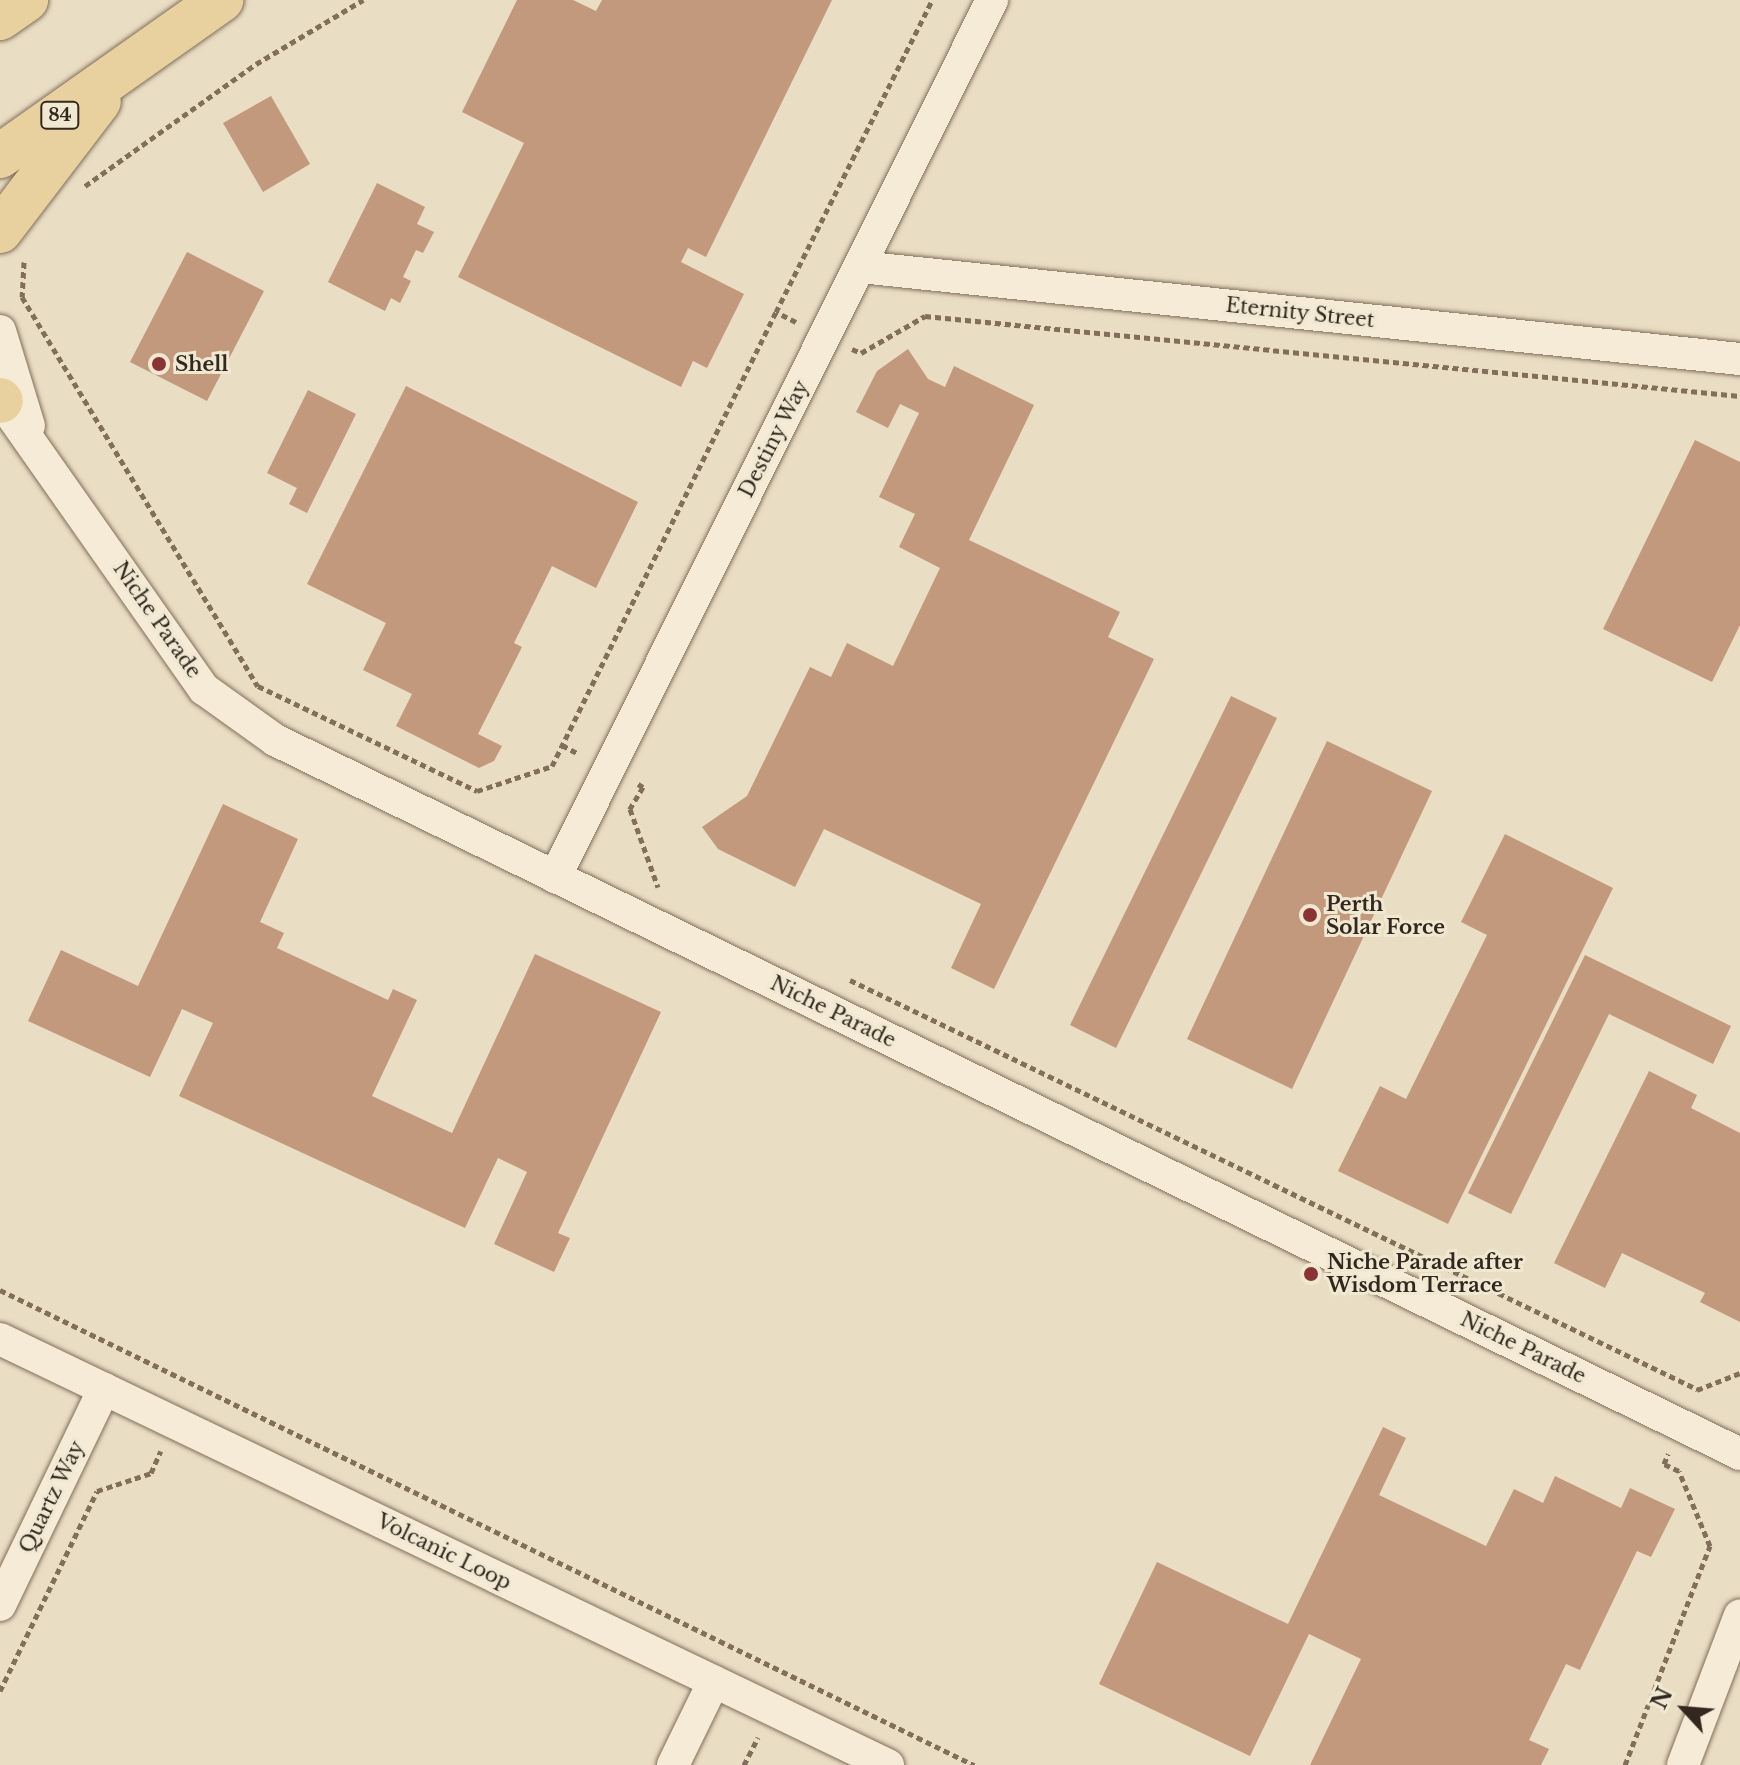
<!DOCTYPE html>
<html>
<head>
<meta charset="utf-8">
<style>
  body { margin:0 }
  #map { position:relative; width:1740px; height:1765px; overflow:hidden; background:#e9ddc3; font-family:"Libre Baskerville",serif }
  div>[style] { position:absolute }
  .building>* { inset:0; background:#c3997d }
  .path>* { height:5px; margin-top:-2.5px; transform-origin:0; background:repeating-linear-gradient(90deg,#816f5c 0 6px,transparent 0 10px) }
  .roads { filter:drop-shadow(0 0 2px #816f5c) drop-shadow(0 0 2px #816f5c) }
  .minor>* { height:32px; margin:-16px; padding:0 16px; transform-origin:16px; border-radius:16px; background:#f5ebd6 }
  .primary>* { height:44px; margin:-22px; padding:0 22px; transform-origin:22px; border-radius:22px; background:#e8d09f }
  .dots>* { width:22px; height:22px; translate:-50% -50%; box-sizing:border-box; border:4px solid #f1e8d2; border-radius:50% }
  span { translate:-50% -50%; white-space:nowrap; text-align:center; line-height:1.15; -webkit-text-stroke:6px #f1e8d2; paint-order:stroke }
  .shield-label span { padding:2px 6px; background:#f1e8d2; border:2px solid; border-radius:6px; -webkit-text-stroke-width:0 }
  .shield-label { font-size:18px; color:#33281f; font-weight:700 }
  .street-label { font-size:20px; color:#33281f }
  .poi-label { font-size:20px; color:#33281f; font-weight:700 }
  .left { translate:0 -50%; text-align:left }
  .north { position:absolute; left:1644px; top:1669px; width:80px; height:80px; -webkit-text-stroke:6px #f1e8d2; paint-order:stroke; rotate:296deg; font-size:22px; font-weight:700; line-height:32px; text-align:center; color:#33281f }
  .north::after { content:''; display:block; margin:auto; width:28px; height:36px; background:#33281f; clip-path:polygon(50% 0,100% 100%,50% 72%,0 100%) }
</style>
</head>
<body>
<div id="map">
  <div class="building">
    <i style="clip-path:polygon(517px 0,573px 0,596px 11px,602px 0,832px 0,706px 257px,688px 248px,681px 262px,744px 294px,707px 368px,693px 361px,681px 387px,458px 277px,524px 143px,462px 112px)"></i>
    <i style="clip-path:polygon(271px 96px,310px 164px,263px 192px,223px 123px)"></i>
    <i style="clip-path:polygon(377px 183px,425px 207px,417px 224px,434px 232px,423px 253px,416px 250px,403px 277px,411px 281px,400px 303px,391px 298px,385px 311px,328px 282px)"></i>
    <i style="clip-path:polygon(187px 252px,264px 291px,207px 401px,130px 362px)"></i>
    <i style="clip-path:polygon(908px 349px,928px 379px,945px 387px,954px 366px,1034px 405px,969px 540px,1120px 612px,1108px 637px,1154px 659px,994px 989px,951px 968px,981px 904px,824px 829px,795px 887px,718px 849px,702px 827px,747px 796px,810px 667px,831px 677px,847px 643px,893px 666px,940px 568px,899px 547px,915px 514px,879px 497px,919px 413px,900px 404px,888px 428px,856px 412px,877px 371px)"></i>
    <i style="clip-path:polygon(406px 386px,638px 502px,596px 588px,552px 566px,514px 643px,522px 647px,478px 734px,502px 746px,494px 761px,479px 768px,396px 726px,412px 694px,363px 670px,386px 623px,307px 584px)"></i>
    <i style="clip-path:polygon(308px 390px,356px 414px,307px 513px,289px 504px,297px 488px,267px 473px)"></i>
    <i style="clip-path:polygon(1695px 440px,1740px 462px,1740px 625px,1712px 682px,1603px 629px)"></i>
    <i style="clip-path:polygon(1231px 696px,1277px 718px,1116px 1048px,1070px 1025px)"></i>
    <i style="clip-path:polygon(1327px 741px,1432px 791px,1292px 1089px,1187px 1039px)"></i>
    <i style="clip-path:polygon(223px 804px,298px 839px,260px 922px,284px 933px,277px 948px,388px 1000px,393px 989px,417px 1000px,372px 1096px,452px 1133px,535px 954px,661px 1012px,558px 1233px,570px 1238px,554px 1272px,494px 1244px,527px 1172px,498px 1158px,465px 1228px,179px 1096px,213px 1023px,182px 1009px,150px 1077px,28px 1021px,61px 950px,138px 986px)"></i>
    <i style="clip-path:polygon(1505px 834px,1613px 888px,1448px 1224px,1338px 1171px,1380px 1086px,1406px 1099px,1487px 935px,1461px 922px)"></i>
    <i style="clip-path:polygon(1585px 955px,1731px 1026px,1713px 1064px,1609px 1014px,1511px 1214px,1468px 1193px)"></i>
    <i style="clip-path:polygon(1649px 1071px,1697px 1095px,1691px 1108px,1740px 1133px,1740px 1322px,1700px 1302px,1705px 1293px,1622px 1253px,1605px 1288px,1554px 1263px)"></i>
    <i style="clip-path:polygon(1383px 1427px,1406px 1438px,1379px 1495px,1486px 1546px,1514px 1489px,1543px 1503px,1555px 1476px,1621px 1508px,1630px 1488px,1675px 1509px,1651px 1557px,1637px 1551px,1580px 1670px,1566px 1664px,1529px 1740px,1549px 1749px,1541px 1765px,1310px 1765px,1361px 1659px,1309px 1634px,1250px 1756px,1099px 1684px,1157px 1562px,1288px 1624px)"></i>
  </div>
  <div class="path">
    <i style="left:85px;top:186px;width:210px;rotate:-35.5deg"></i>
    <i style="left:256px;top:64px;width:125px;rotate:-30.9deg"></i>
    <i style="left:24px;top:262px;width:35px;rotate:93deg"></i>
    <i style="left:22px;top:297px;width:455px;rotate:58.8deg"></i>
    <i style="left:258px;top:686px;width:243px;rotate:25.6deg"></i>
    <i style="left:477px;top:791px;width:79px;rotate:-18.4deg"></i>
    <i style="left:552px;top:766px;width:506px;rotate:-63.74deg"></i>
    <i style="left:796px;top:322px;width:22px;rotate:-153deg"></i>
    <i style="left:776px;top:312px;width:349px;rotate:-63.4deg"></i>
    <i style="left:852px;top:349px;width:10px;rotate:24deg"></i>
    <i style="left:861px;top:353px;width:74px;rotate:-30deg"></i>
    <i style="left:925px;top:316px;width:819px;rotate:5.61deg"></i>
    <i style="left:562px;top:745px;width:19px;rotate:28deg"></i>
    <i style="left:638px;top:784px;width:6px;rotate:31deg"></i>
    <i style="left:643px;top:787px;width:26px;rotate:121deg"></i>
    <i style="left:630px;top:809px;width:83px;rotate:70.3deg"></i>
    <i style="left:850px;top:980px;width:941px;rotate:25.78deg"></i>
    <i style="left:0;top:1290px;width:1084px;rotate:26deg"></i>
    <i style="left:1697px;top:1390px;width:46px;rotate:-21.6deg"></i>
    <i style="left:0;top:1691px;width:222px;rotate:-64.1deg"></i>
    <i style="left:97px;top:1491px;width:57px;rotate:-18.4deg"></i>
    <i style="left:151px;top:1473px;width:24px;rotate:-66deg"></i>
    <i style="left:744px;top:1765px;width:31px;rotate:-63deg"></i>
    <i style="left:1625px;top:1765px;width:235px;rotate:-68.8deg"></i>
    <i style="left:1710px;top:1546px;width:81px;rotate:-112.5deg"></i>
    <i style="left:1679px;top:1471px;width:17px;rotate:-155deg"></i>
    <i style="left:1664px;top:1464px;width:11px;rotate:-68deg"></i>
  </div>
  <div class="roads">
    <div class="minor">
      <i style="left:860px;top:267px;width:885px;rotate:5.97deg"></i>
      <i style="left:0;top:331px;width:99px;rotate:73deg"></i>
      <i style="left:0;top:399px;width:355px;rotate:54.9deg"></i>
      <i style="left:204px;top:689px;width:87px;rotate:35.7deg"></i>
      <i style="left:275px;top:740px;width:1630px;rotate:25.98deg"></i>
      <i style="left:555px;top:877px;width:980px;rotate:-63.51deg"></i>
      <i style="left:0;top:1339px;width:985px;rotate:25.63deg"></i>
      <i style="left:0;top:1605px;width:240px;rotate:-64.3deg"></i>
      <i style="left:673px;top:1765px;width:93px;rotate:-64deg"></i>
      <i style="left:1683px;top:1765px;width:160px;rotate:-69.2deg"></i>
    </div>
    <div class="primary">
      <i style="left:0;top:18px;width:32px;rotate:-35deg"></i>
      <i style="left:0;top:156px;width:271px;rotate:-35.2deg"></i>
      <i style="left:0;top:231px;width:163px;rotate:-52.7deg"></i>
      <i style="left:0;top:400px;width:1px;rotate:45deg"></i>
    </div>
  </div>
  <div class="dots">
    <i style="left:159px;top:364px;background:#8a3334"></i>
    <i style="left:1310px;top:915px;background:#8a3334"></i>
    <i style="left:1311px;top:1274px;background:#8a3334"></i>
  </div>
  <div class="shield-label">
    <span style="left:60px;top:115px">84</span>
  </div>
  <div class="street-label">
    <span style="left:1300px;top:313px;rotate:6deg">Eternity Street</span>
    <span style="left:774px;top:439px;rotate:-63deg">Destiny Way</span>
    <span style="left:157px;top:620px;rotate:55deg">Niche Parade</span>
    <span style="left:833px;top:1012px;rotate:26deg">Niche Parade</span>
    <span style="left:1523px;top:1348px;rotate:26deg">Niche Parade</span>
    <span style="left:52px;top:1497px;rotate:-64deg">Quartz Way</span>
    <span style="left:444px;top:1552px;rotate:26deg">Volcanic Loop</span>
  </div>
  <div class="poi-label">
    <span class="left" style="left:175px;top:364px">Shell</span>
    <span class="left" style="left:1326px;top:916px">Perth<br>Solar Force</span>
    <span class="left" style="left:1327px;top:1274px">Niche Parade after<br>Wisdom Terrace</span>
  </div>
  <div class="north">N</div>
</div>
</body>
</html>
